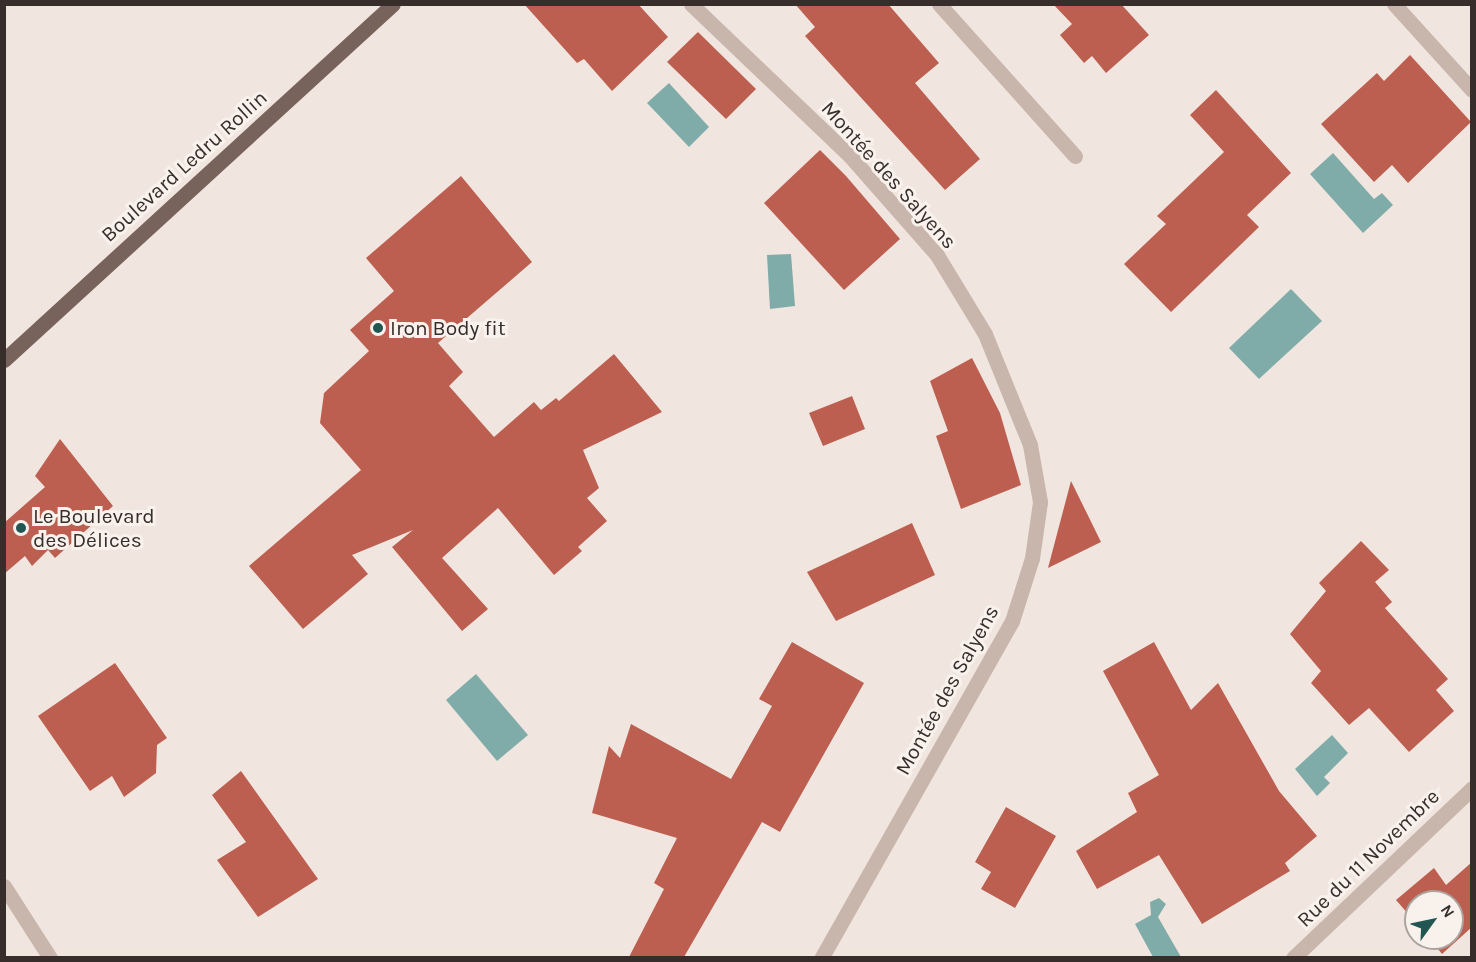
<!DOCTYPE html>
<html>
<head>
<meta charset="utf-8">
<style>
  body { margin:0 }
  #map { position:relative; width:1476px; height:962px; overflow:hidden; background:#f1e6df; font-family:Karla,sans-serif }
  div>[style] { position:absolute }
  .water>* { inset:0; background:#7faca9 }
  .building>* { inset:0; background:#bd5f50 }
  .minor>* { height:15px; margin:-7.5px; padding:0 7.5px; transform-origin:7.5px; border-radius:7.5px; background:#c8b5ab }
  .major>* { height:15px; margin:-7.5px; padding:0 7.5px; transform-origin:7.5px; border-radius:7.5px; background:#78625c }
  .dots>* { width:16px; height:16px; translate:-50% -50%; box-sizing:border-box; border:3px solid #f9f1eb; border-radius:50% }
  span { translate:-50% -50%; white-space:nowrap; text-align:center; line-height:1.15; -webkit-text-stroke:6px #f9f1eb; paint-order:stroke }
  .street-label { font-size:21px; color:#372d2a }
  .poi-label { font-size:21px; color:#372d2a }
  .left { translate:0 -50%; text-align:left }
  .frame { position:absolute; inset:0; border:6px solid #372d2a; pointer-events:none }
  .north { position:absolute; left:1404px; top:890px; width:60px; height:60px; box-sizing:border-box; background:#f9f1eb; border:2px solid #aba39e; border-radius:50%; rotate:57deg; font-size:16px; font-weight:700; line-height:24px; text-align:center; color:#372d2a }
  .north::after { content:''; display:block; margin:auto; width:21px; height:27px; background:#225653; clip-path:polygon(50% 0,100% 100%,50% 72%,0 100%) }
</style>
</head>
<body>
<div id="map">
  <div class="water">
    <i style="clip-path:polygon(669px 83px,709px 127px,689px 147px,647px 103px)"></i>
    <i style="clip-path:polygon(1333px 153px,1374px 199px,1382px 193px,1393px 205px,1363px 233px,1310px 174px)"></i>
    <i style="clip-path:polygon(791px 254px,795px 306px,770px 309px,767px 255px)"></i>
    <i style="clip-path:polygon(1291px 289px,1322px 321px,1259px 379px,1229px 348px)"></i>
    <i style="clip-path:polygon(476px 674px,528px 735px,497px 761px,446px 700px)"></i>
    <i style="clip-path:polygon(1332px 735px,1348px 753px,1324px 777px,1330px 783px,1317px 796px,1295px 769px)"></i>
    <i style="clip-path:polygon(1159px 898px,1166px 904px,1158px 917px,1181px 957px,1153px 957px,1135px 924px,1151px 915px,1150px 902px)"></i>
  </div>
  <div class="building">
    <i style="clip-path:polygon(524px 4px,638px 4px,668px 37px,612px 91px,584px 59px,577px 63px)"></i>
    <i style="clip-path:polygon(795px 4px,888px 4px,939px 63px,915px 83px,980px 159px,945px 190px,805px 36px,815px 27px)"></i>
    <i style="clip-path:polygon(1053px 4px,1121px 4px,1149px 35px,1106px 73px,1092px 56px,1084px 63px,1060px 35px,1072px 24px)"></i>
    <i style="clip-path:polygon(698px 32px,756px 89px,726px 119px,667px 62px)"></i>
    <i style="clip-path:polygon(1410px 55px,1471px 122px,1408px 183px,1392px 165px,1374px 182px,1321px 124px,1377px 73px,1384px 81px)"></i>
    <i style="clip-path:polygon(1216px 90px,1291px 173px,1247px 215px,1259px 227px,1171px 312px,1124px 264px,1166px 224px,1157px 216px,1224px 152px,1190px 115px)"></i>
    <i style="clip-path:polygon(820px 150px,846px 176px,900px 239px,844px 290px,764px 203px)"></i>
    <i style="clip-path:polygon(461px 176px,532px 262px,438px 343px,463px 372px,449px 386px,494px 437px,534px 402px,541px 410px,556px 398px,559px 401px,614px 354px,662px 412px,583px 450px,599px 488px,587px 498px,607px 521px,578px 547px,582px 551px,554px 575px,498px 508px,442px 558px,416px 529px,488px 609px,462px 631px,392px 547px,413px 530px,352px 555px,368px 574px,303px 629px,249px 566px,361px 470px,320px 423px,324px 393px,369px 351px,350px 330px,394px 291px,366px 258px)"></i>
    <i style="clip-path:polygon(972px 358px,1000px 413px,1021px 485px,961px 509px,936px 436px,948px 431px,930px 381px)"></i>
    <i style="clip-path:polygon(852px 396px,865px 429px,823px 446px,809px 413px)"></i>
    <i style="clip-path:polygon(60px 439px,113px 506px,55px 558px,48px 550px,32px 566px,25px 556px,4px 574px,4px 523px,45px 487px,35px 476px)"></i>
    <i style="clip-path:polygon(1071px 481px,1101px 542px,1048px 568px)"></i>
    <i style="clip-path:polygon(912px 523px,935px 575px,836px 621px,807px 572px)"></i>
    <i style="clip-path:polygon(1361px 541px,1389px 570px,1375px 582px,1392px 602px,1385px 608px,1448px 679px,1436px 690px,1454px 711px,1409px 752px,1369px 708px,1349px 725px,1311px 683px,1321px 671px,1290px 634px,1326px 591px,1319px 583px)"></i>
    <i style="clip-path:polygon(792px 642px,864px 683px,780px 832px,762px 822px,684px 957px,629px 957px,664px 889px,654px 883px,677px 838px,592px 813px,609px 746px,620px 758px,631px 724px,731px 779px,772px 706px,759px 699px)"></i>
    <i style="clip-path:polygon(1154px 642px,1191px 710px,1218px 683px,1279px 791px,1317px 836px,1285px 863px,1290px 871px,1202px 924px,1159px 855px,1097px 889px,1076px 851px,1137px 812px,1128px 793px,1159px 775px,1103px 671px)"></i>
    <i style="clip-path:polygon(115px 663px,167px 738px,157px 745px,156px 773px,124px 797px,112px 776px,90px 791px,38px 716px)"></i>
    <i style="clip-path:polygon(241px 771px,318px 879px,258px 917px,217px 860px,246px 842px,212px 795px)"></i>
    <i style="clip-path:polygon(1006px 807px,1056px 836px,1015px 908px,981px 889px,991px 872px,975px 862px)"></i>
    <i style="clip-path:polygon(1472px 862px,1472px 927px,1442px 954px,1429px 938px,1452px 938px,1452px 902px,1416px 902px,1416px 923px,1396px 900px,1434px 868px,1446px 885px)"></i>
  </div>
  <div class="minor">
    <i style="left:691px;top:4px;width:220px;rotate:43.7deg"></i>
    <i style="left:850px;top:156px;width:132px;rotate:48.7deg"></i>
    <i style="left:937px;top:255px;width:92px;rotate:58.7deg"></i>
    <i style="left:985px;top:334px;width:120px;rotate:67.9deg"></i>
    <i style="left:1030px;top:445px;width:58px;rotate:80deg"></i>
    <i style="left:1040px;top:502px;width:57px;rotate:98.1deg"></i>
    <i style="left:1032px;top:558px;width:66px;rotate:107.6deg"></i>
    <i style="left:1012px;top:621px;width:387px;rotate:119.5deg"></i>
    <i style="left:939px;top:4px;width:204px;rotate:48.2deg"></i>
    <i style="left:1394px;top:4px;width:116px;rotate:47.8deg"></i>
    <i style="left:4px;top:886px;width:85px;rotate:57.4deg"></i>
    <i style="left:1293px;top:958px;width:247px;rotate:-43.5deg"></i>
  </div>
  <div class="major">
    <i style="left:4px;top:360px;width:527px;rotate:-42.46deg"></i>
  </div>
  <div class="dots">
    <i style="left:378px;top:328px;background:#225653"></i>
    <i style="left:21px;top:528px;background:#225653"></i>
  </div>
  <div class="street-label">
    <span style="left:184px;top:166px;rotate:-42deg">Boulevard Ledru Rollin</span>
    <span style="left:889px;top:175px;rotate:48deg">Montée des Salyens</span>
    <span style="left:947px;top:690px;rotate:-61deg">Montée des Salyens</span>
    <span style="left:1368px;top:858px;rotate:-44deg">Rue du 11 Novembre</span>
  </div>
  <div class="poi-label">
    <span class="left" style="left:390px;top:328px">Iron Body fit</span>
    <span class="left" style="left:33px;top:528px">Le Boulevard<br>des Délices</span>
  </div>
  <div class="frame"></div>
  <div class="north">N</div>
</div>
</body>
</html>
